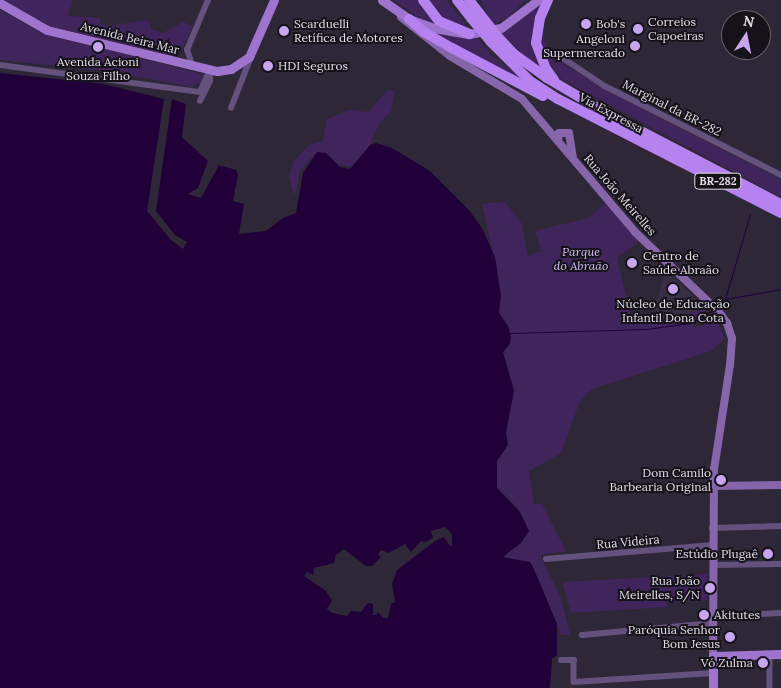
<!DOCTYPE html>
<html>
<head>
<meta charset="utf-8">
<style>
  body { margin:0 }
  #map { position:relative; width:781px; height:688px; overflow:hidden; background:#2e2738; font-family:Lora,serif }
  div>[style] { position:absolute }
  .built>* { inset:0; background:#392f45 }
  .green>* { inset:0; background:#40255c }
  .water>* { inset:0; background:#210039 }
  .stream>* { height:1px; margin:-0.5px; padding:0 0.5px; transform-origin:0.5px; border-radius:0.5px; background:#210039 }
  .street>* { height:5.5px; margin:-2.75px; padding:0 2.75px; transform-origin:2.75px; border-radius:2.75px; background:#65517d }
  .secondary>* { height:8px; margin:-4px; padding:0 4px; transform-origin:4px; border-radius:4px; background:#8665ab }
  .primary>* { height:9px; margin:-4.5px; padding:0 4.5px; transform-origin:4.5px; border-radius:4.5px; background:#9f74cf }
  .highway>* { height:10px; margin:-5px; padding:0 5px; transform-origin:5px; border-radius:5px; background:#b682ef }
  .highway-bridge>* { height:10px; margin:-5px; padding:0 5px; transform-origin:5px; border-radius:5px; background:#b682ef }
  .dots>* { width:14px; height:14px; translate:-50% -50%; box-sizing:border-box; border:2px solid #151219; border-radius:50% }
  span { translate:-50% -50%; white-space:nowrap; text-align:center; line-height:1.15; -webkit-text-stroke:4px #151219; paint-order:stroke }
  .shield-label span { padding:1px 4px; background:#151219; border:1px solid; border-radius:4px; -webkit-text-stroke-width:0 }
  .shield-label { font-size:11px; color:#e1dce8; font-weight:700 }
  .poi-label { font-size:12px; color:#e1dce8 }
  .left { translate:0 -50%; text-align:left }
  .right { translate:-100% -50%; text-align:right }
  .street-label { font-size:12px; color:#e1dce8 }
  .park-label { font-size:12px; color:#d6bef5; font-style:italic }
  .north { position:absolute; left:721px; top:10px; width:50px; height:50px; box-sizing:border-box; background:#151219; border:1px solid #67636c; border-radius:50%; rotate:11deg; font-size:14px; font-weight:700; line-height:20px; text-align:center; color:#e1dce8 }
  .north::after { content:''; display:block; margin:auto; width:18px; height:22px; background:#c7a6ef; clip-path:polygon(50% 0,100% 100%,50% 72%,0 100%) }
</style>
</head>
<body>
<div id="map">
  <div class="built">
    <i style="clip-path:polygon(665px 270px,706px 309px,673px 317px,653px 317px)"></i>
  </div>
  <div class="green">
    <i style="clip-path:polygon(3px 0,73px 0,68px 16px,101px 18px,100px 24px,110px 26px,145px 20px,150px 22px,151px 29px,163px 33px,183px 22px,193px 26px,181px 51px,170px 55px,48px 26px)"></i>
    <i style="clip-path:polygon(393px 0,420px 0,442px 27px,421px 19px)"></i>
    <i style="clip-path:polygon(426px 0,447px 0,468px 27px,460px 27px,440px 18px)"></i>
    <i style="clip-path:polygon(481px 0,525px 0,509px 17px,493px 25px)"></i>
    <i style="clip-path:polygon(542px 3px,535px 19px,533px 41px,545px 75px,501px 33px)"></i>
    <i style="clip-path:polygon(0 10px,45px 34px,202px 74px,202px 85px,196px 83px,194px 87px,99px 70px,0 60px)"></i>
    <i style="clip-path:polygon(544px 20px,543px 34px,548px 51px,567px 66px,602px 88px,781px 180px,781px 197px,561px 79px,545px 57px,540px 38px)"></i>
    <i style="clip-path:polygon(427px 31px,447px 36px,476px 36px,492px 55px,527px 82px)"></i>
    <i style="clip-path:polygon(387px 90px,395px 91px,391px 111px,379px 124px,366px 153px,350px 167px,338px 164px,326px 153px,314px 155px,300px 171px,296px 193px,293px 193px,289px 176px,294px 161px,309px 145px,323px 141px,327px 119px,349px 110px,369px 112px)"></i>
    <i style="clip-path:polygon(505px 202px,522px 224px,528px 256px,541px 251px,535px 231px,589px 218px,606px 202px,639px 241px,617px 258px,631px 317px,673px 317px,706px 309px,692px 327px,702px 326px,715px 316px,725px 339px,711px 351px,592px 389px,580px 401px,561px 453px,529px 471px,534px 504px,542px 504px,566px 551px,540px 555px,561px 598px,570px 635px,561px 635px,539px 580px,516px 560px,503px 557px,524px 539px,517px 507px,497px 487px,497px 461px,507px 447px,506px 432px,514px 391px,504px 359px,508px 327px,499px 311px,497px 269px,482px 204px)"></i>
    <i style="clip-path:polygon(707px 574px,707px 600px,667px 602px,667px 607px,571px 613px,562px 582px)"></i>
  </div>
  <div class="water">
    <i style="clip-path:polygon(evenodd,0 73px,104px 84px,164px 99px,147px 211px,171px 240px,183px 249px,187px 242px,175px 235px,156px 211px,172px 99px,186px 104px,182px 137px,208px 161px,198px 188px,188px 194px,201px 198px,219px 165px,236px 170px,238px 175px,233px 201px,244px 204px,239px 234px,266px 231px,283px 218px,296px 213px,303px 173px,317px 152px,326px 153px,340px 167px,350px 169px,370px 145px,376px 143px,392px 148px,430px 171px,469px 210px,482px 228px,495px 257px,501px 296px,499px 313px,508px 326px,511px 337px,510px 344px,503px 352px,514px 391px,506px 432px,508px 445px,497px 461px,497px 488px,520px 512px,529px 531px,521px 543px,503px 557px,530px 562px,533px 567px,557px 624px,557px 655px,552px 659px,550px 688px,0 688px,0 73px,445px 527px,452px 534px,452px 545px,450px 546px,444px 537px,435px 541px,397px 570px,392px 584px,395px 602px,391px 604px,388px 618px,383px 618px,377px 611px,377px 615px,373px 615px,373px 604px,368px 603px,361px 612px,351px 611px,347px 616px,332px 613px,327px 609px,332px 601px,326px 591px,304px 576px,307px 572px,313px 575px,314px 568px,334px 563px,336px 555px,344px 549px,366px 566px,372px 566px,381px 557px,378px 555px,381px 550px,389px 553px,405px 544px,411px 552px,421px 541px,426px 542px,433px 538px,431px 531px,445px 527px)"></i>
  </div>
  <div class="stream">
    <i style="left:725px;top:299px;width:89px;rotate:-73.6deg"></i>
    <i style="left:718px;top:305px;width:9px;rotate:-41deg"></i>
    <i style="left:725px;top:299px;width:57px;rotate:-10.1deg"></i>
    <i style="left:510px;top:333px;width:136px;rotate:-1.7deg"></i>
    <i style="left:646px;top:329px;width:45px;rotate:-7.6deg"></i>
    <i style="left:691px;top:323px;width:26px;rotate:-31deg"></i>
  </div>
  <div class="street">
    <i style="left:557px;top:54px;width:58px;rotate:33.7deg"></i>
    <i style="left:605px;top:86px;width:197px;rotate:26.8deg"></i>
    <i style="left:0;top:65px;width:202px;rotate:7.7deg"></i>
    <i style="left:200px;top:92px;width:24px;rotate:-66deg"></i>
    <i style="left:192px;top:65px;width:16px;rotate:-108deg"></i>
    <i style="left:187px;top:50px;width:54px;rotate:-67.2deg"></i>
    <i style="left:200px;top:101px;width:22px;rotate:-63deg"></i>
    <i style="left:210px;top:81px;width:11px;rotate:-90deg"></i>
    <i style="left:231px;top:108px;width:55px;rotate:-68.6deg"></i>
    <i style="left:712px;top:528px;width:69px;rotate:-1.7deg"></i>
    <i style="left:546px;top:559px;width:167px;rotate:-4.8deg"></i>
    <i style="left:713px;top:565px;width:68px;rotate:-0.8deg"></i>
    <i style="left:713px;top:617px;width:68px;rotate:-3.4deg"></i>
    <i style="left:582px;top:635px;width:132px;rotate:-5.2deg"></i>
    <i style="left:770px;top:654px;width:34px;rotate:90deg"></i>
    <i style="left:561px;top:660px;width:13px"></i>
    <i style="left:574px;top:660px;width:22px;rotate:90deg"></i>
    <i style="left:574px;top:682px;width:139px;rotate:-3.7deg"></i>
  </div>
  <div class="secondary">
    <i style="left:401px;top:17px;width:63px;rotate:38.5deg"></i>
    <i style="left:450px;top:56px;width:84px;rotate:30.8deg"></i>
    <i style="left:522px;top:99px;width:175px;rotate:49.6deg"></i>
    <i style="left:635px;top:232px;width:116px;rotate:43.6deg"></i>
    <i style="left:719px;top:312px;width:14px;rotate:54deg"></i>
    <i style="left:727px;top:323px;width:16px;rotate:72deg"></i>
    <i style="left:732px;top:338px;width:27px;rotate:94deg"></i>
    <i style="left:730px;top:365px;width:105px;rotate:98.7deg"></i>
    <i style="left:714px;top:469px;width:187px;rotate:90.3deg"></i>
    <i style="left:558px;top:141px;width:8px;rotate:-83deg"></i>
    <i style="left:559px;top:133px;width:10px"></i>
    <i style="left:569px;top:133px;width:25px;rotate:81deg"></i>
    <i style="left:713px;top:486px;width:68px;rotate:-0.8deg"></i>
  </div>
  <div class="primary">
    <i style="left:382px;top:0;width:33px;rotate:35deg"></i>
    <i style="left:409px;top:19px;width:27px;rotate:20deg"></i>
    <i style="left:434px;top:28px;width:36px;rotate:10deg"></i>
    <i style="left:469px;top:34px;width:33px;rotate:-11deg"></i>
    <i style="left:501px;top:28px;width:46px;rotate:-37.1deg"></i>
    <i style="left:0;top:3px;width:54px;rotate:29.9deg"></i>
    <i style="left:47px;top:30px;width:175px;rotate:13.6deg"></i>
    <i style="left:217px;top:71px;width:14px;rotate:-8deg"></i>
    <i style="left:231px;top:69px;width:22px;rotate:-34deg"></i>
    <i style="left:249px;top:57px;width:62px;rotate:-66.3deg"></i>
    <i style="left:713px;top:688px;width:32px;rotate:-90deg"></i>
    <i style="left:713px;top:656px;width:68px;rotate:-1.7deg"></i>
  </div>
  <div class="highway">
    <i style="left:423px;top:0;width:26px;rotate:53deg"></i>
    <i style="left:439px;top:21px;width:33px;rotate:23deg"></i>
    <i style="left:457px;top:0;width:23px;rotate:52deg"></i>
    <i style="left:469px;top:0;width:18px;rotate:52deg"></i>
    <i style="left:548px;top:0;width:20px;rotate:114deg"></i>
    <i style="left:540px;top:18px;width:25px;rotate:99deg"></i>
    <i style="left:536px;top:43px;width:26px;rotate:69deg"></i>
    <i style="left:545px;top:67px;width:16px;rotate:55deg"></i>
    <i style="left:409px;top:19px;width:20px;rotate:41deg"></i>
    <i style="left:424px;top:32px;width:32px;rotate:30deg"></i>
    <i style="left:452px;top:48px;width:103px;rotate:27.8deg"></i>
    <i style="left:497px;top:36px;width:25px;rotate:47deg"></i>
    <i style="left:514px;top:54px;width:41px;rotate:36deg"></i>
    <i style="left:547px;top:78px;width:71px;rotate:30.5deg"></i>
    <i style="left:608px;top:114px;width:195px;rotate:27.5deg"></i>
    <i style="left:490px;top:41px;width:57px;rotate:45deg"></i>
    <i style="left:530px;top:81px;width:33px;rotate:33deg"></i>
    <i style="left:558px;top:99px;width:250px;rotate:27.1deg"></i>
  </div>
  <div class="highway-bridge">
    <i style="left:480px;top:14px;width:28px;rotate:52deg"></i>
    <i style="left:471px;top:18px;width:30px;rotate:50deg"></i>
  </div>
  <div class="dots">
    <i style="left:586px;top:24px;background:#c7a6ef"></i>
    <i style="left:638px;top:29px;background:#c7a6ef"></i>
    <i style="left:284px;top:31px;background:#c7a6ef"></i>
    <i style="left:635px;top:46px;background:#c7a6ef"></i>
    <i style="left:98px;top:47px;background:#c7a6ef"></i>
    <i style="left:268px;top:66px;background:#c7a6ef"></i>
    <i style="left:632px;top:263px;background:#c7a6ef"></i>
    <i style="left:673px;top:289px;background:#c7a6ef"></i>
    <i style="left:721px;top:480px;background:#c7a6ef"></i>
    <i style="left:768px;top:554px;background:#c7a6ef"></i>
    <i style="left:710px;top:588px;background:#c7a6ef"></i>
    <i style="left:704px;top:615px;background:#c7a6ef"></i>
    <i style="left:730px;top:637px;background:#c7a6ef"></i>
    <i style="left:763px;top:663px;background:#c7a6ef"></i>
  </div>
  <div class="shield-label">
    <span style="left:718px;top:181px">BR-282</span>
  </div>
  <div class="poi-label">
    <span class="left" style="left:648px;top:29px">Correios<br>Capoeiras</span>
    <span class="left" style="left:294px;top:31px">Scarduelli<br>Retífica de Motores</span>
    <span class="left" style="left:596px;top:24px">Bob's</span>
    <span class="right" style="left:625px;top:46px">Angeloni<br>Supermercado</span>
    <span style="left:98px;top:69px">Avenida Acioni<br>Souza Filho</span>
    <span class="left" style="left:278px;top:66px">HDI Seguros</span>
    <span class="left" style="left:643px;top:263px">Centro de<br>Saúde Abraão</span>
    <span style="left:673px;top:311px">Núcleo de Educação<br>Infantil Dona Cota</span>
    <span class="right" style="left:711px;top:480px">Dom Camilo<br>Barbearia Original</span>
    <span class="right" style="left:758px;top:554px">Estúdio Plugaê</span>
    <span class="right" style="left:700px;top:588px">Rua João<br>Meirelles, S/N</span>
    <span class="left" style="left:714px;top:615px">Akitutes</span>
    <span class="right" style="left:720px;top:637px">Paróquia Senhor<br>Bom Jesus</span>
    <span class="right" style="left:753px;top:663px">Vó Zulma</span>
  </div>
  <div class="street-label">
    <span style="left:130px;top:38px;rotate:14deg">Avenida Beira Mar</span>
    <span style="left:672px;top:108px;rotate:27deg">Marginal da BR-282</span>
    <span style="left:611px;top:113px;rotate:28deg">Via Expressa</span>
    <span style="left:620px;top:195px;rotate:49deg">Rua João Meirelles</span>
    <span style="left:628px;top:542px;rotate:-5deg">Rua Videira</span>
  </div>
  <div class="park-label">
    <span style="left:581px;top:259px">Parque<br>do Abraão</span>
  </div>
  <div class="north">N</div>
</div>
</body>
</html>
